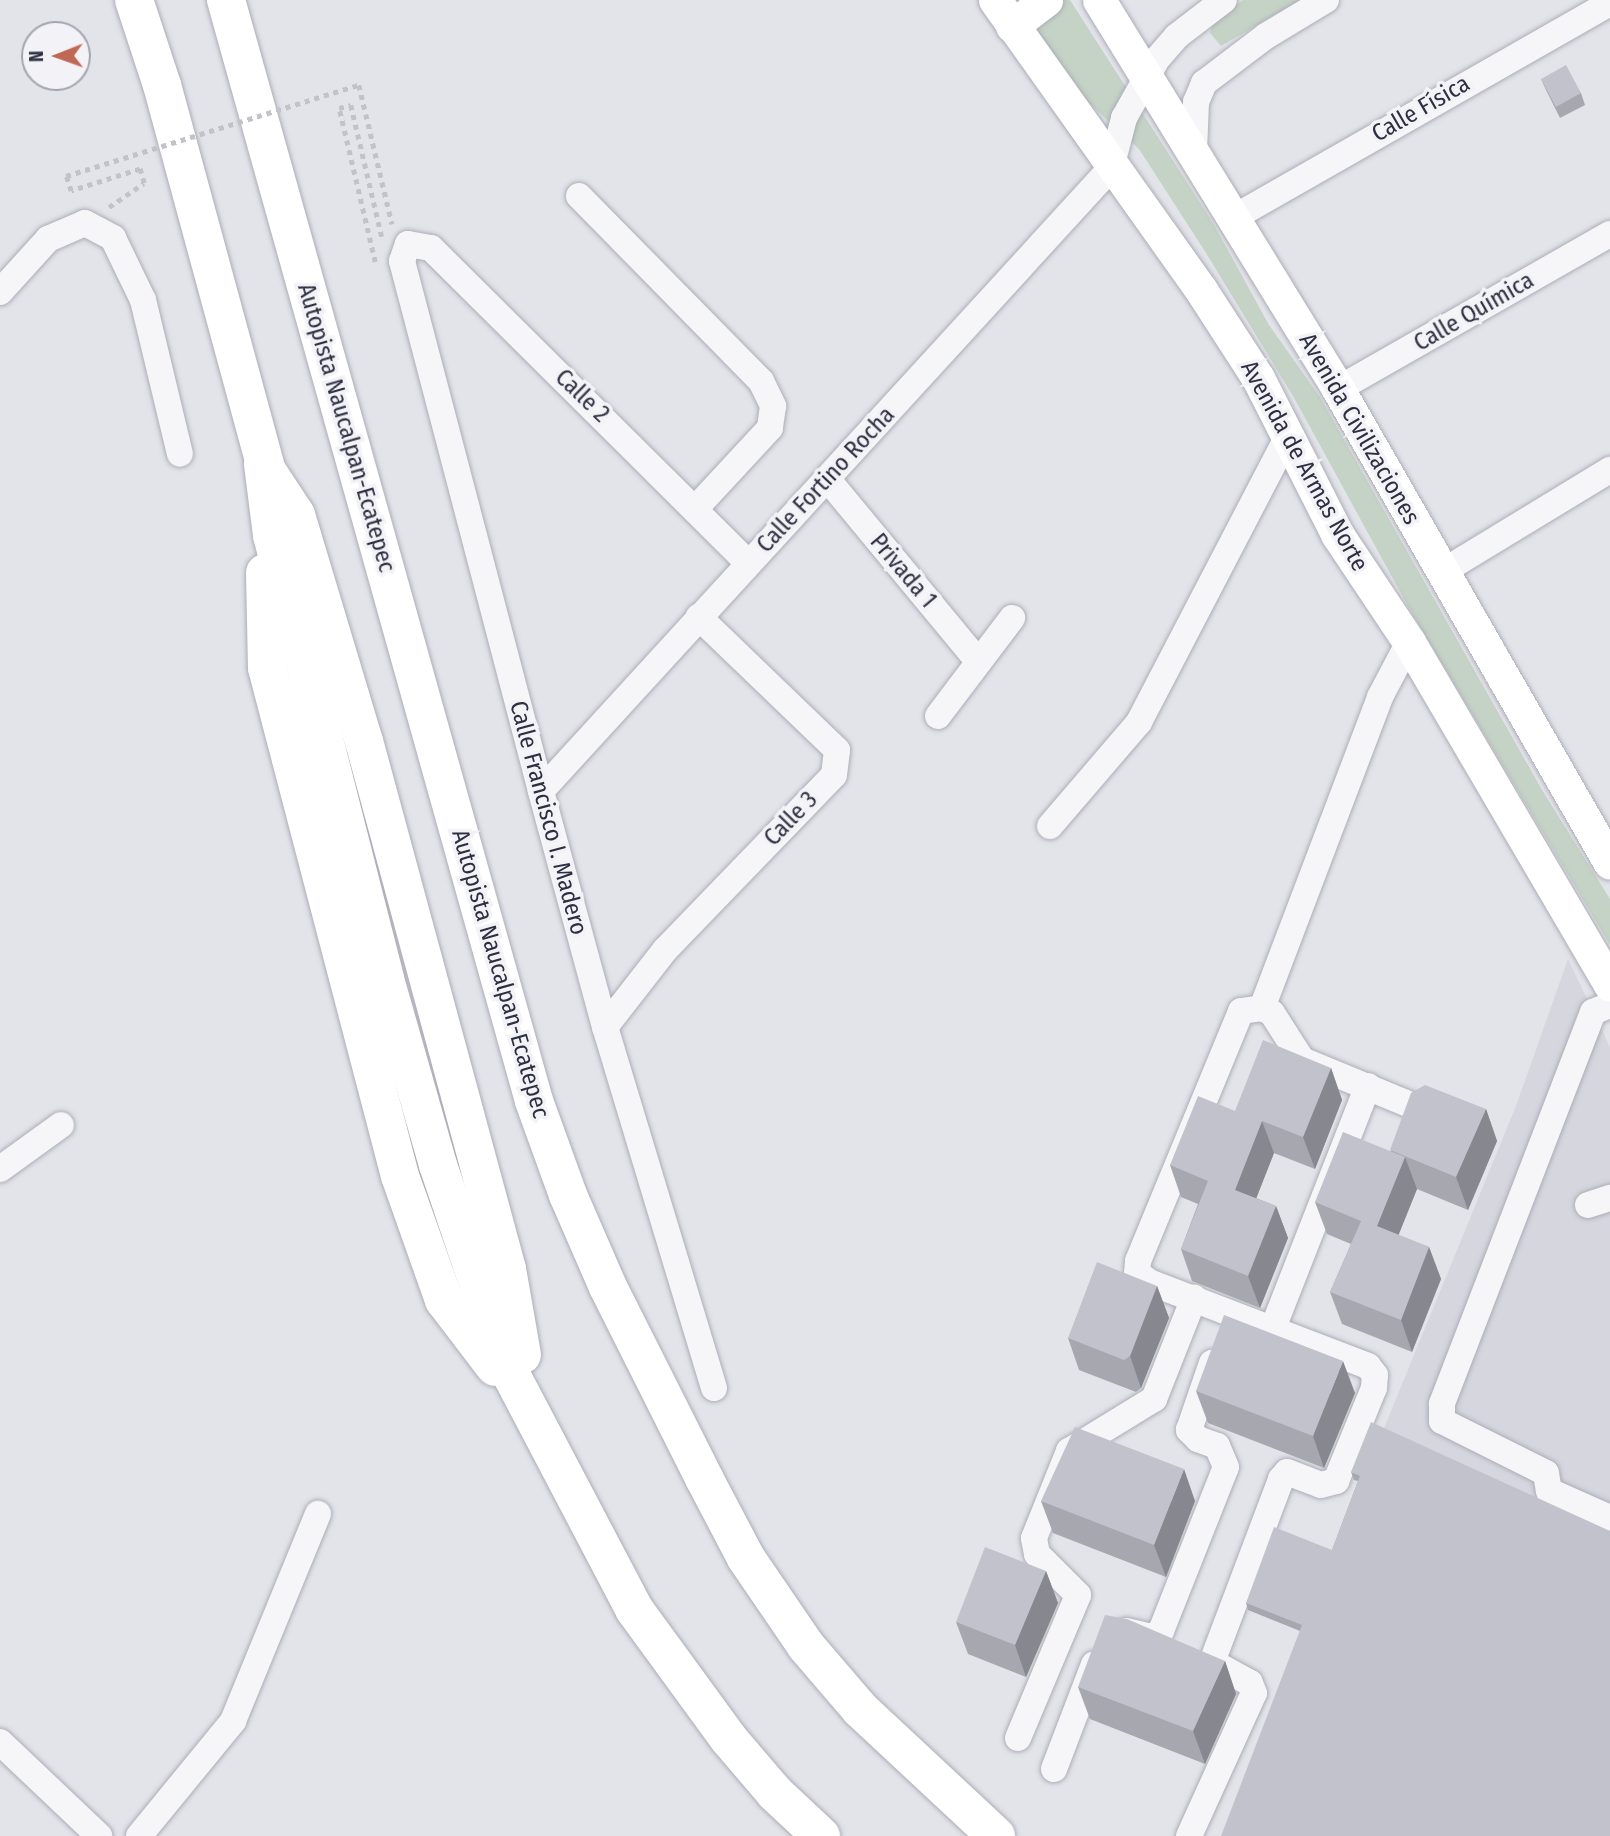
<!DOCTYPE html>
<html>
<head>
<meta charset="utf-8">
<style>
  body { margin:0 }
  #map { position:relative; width:1610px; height:1836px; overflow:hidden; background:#e3e4ea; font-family:"Fira Sans Condensed",sans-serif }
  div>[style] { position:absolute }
  .built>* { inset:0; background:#d6d6df }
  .green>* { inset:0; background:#c5d3c6 }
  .path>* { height:4.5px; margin-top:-2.25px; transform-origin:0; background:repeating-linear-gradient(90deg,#c2c2c8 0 5px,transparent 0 10px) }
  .roads { filter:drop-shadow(0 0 2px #acadb7) drop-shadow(0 0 2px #acadb7) }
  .minor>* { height:26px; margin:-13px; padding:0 13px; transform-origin:13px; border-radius:13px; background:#f6f6f8 }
  .major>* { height:33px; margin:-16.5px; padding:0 16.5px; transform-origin:16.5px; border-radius:16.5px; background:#fff }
  .highway>* { height:38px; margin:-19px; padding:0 19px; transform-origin:19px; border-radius:19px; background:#fff }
  .path-bridge>* { height:4.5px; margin-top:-2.25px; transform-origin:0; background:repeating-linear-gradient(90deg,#c2c2c8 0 5px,transparent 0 10px) }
  .wall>* { inset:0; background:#a6a7af }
  .shaded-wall>* { inset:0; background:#87888f }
  .building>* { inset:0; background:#c1c2cc }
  span { translate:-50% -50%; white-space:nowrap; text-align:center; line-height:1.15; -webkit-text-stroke:7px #f3f3f7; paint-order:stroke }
  .street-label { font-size:24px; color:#2d2e40 }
  .north { position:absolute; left:21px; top:21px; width:70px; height:70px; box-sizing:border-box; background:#f3f3f7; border:2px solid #a4a4ae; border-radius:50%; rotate:269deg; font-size:19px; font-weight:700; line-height:28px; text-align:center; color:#2d2e40 }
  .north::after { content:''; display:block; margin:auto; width:24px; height:32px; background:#c16756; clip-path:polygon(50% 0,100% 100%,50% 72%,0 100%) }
</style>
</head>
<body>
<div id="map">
  <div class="built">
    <i style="clip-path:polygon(1568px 959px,1610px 1047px,1610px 1836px,1226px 1836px,1382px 1433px,1516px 1106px)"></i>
  </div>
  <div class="green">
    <i style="clip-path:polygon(1013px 0,1070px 0,1213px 223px,1269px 325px,1320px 397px,1542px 790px,1610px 899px,1610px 945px,1409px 608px,1293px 396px,1206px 253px,1139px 149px,1067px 83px)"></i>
    <i style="clip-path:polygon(1243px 0,1300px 0,1221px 46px,1210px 33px,1213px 22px)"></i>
  </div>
  <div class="path">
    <i style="left:359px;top:85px;width:143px;rotate:76.6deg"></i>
    <i style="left:109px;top:207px;width:42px;rotate:-34.4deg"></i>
    <i style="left:375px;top:262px;width:158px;rotate:-103.2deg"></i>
    <i style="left:339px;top:108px;width:12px;rotate:-14deg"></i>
    <i style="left:351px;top:105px;width:136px;rotate:76.8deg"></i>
  </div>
  <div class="roads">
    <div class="minor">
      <i style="left:1194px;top:153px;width:51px;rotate:-87.8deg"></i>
      <i style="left:1196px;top:102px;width:21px;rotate:-67deg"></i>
      <i style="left:1204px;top:83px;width:78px;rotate:-37.2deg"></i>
      <i style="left:1266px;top:36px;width:70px;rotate:-31deg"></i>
      <i style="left:579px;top:196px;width:260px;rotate:45.5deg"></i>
      <i style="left:761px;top:381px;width:28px;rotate:64deg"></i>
      <i style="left:773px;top:406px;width:22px;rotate:98deg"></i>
      <i style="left:770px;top:428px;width:109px;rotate:132.8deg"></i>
      <i style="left:1233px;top:218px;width:434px;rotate:-29.7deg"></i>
      <i style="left:0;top:292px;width:72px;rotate:-47.8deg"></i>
      <i style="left:48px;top:239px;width:40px;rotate:-23.4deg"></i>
      <i style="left:85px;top:223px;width:32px;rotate:28deg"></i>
      <i style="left:113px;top:238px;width:69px;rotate:64.2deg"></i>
      <i style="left:143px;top:300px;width:158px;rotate:76.5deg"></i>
      <i style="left:1338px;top:389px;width:313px;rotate:-29.7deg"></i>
      <i style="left:829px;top:481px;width:232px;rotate:50.4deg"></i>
      <i style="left:1442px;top:572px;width:197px;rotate:-31.3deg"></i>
      <i style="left:938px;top:716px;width:123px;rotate:-52.9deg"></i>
      <i style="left:541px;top:791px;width:844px;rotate:-47.54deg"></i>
      <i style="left:1111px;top:168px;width:52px;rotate:-75.4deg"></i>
      <i style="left:1124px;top:118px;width:68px;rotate:-60.8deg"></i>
      <i style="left:1157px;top:59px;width:30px;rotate:-49deg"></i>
      <i style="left:1177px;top:36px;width:59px;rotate:-37.5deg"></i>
      <i style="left:1050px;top:826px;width:137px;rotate:-49.4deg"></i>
      <i style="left:1139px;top:722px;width:318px;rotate:-62.5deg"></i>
      <i style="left:1610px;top:1005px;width:18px;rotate:158deg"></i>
      <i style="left:1593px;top:1012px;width:420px;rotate:111.1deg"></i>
      <i style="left:1442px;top:1404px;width:17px;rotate:90deg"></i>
      <i style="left:1442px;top:1421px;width:116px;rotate:26.6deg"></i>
      <i style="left:1546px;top:1473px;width:18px;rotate:81deg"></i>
      <i style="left:1549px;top:1491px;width:67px;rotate:23.9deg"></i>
      <i style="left:1262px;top:1008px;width:11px;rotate:27deg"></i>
      <i style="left:1272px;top:1013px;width:56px;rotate:57.4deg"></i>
      <i style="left:1302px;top:1060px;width:131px;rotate:22.5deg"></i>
      <i style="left:605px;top:1027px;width:98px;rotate:-52.1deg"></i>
      <i style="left:665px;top:950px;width:243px;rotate:-46deg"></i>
      <i style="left:834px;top:775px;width:25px;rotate:-83deg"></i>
      <i style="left:837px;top:750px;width:192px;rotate:-136.1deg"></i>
      <i style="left:0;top:1169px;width:75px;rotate:-35.8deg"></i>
      <i style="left:1588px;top:1205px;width:23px;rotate:-18deg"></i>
      <i style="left:1273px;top:1328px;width:260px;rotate:-68.6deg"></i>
      <i style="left:714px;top:1388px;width:377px;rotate:-106.8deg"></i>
      <i style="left:605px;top:1027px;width:245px;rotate:-105.2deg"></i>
      <i style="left:541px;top:791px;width:548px;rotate:-104.7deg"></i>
      <i style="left:402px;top:261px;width:18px;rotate:-71deg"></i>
      <i style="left:408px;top:244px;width:23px;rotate:10deg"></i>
      <i style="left:431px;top:248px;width:447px;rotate:44.8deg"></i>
      <i style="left:1126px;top:1631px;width:27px;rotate:13deg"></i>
      <i style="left:1152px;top:1637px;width:11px;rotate:-34deg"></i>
      <i style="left:1161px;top:1631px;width:176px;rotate:-68.4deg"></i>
      <i style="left:1226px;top:1467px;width:23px;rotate:-113deg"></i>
      <i style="left:1217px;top:1446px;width:20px;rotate:-160deg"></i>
      <i style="left:1198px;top:1439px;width:13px;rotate:-135deg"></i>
      <i style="left:1189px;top:1430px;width:71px;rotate:-71.1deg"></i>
      <i style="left:1018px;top:1738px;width:155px;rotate:-67.2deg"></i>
      <i style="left:1078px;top:1595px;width:58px;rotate:-135deg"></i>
      <i style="left:1037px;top:1554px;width:16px;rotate:-101deg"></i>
      <i style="left:1034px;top:1538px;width:94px;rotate:-68.1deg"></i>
      <i style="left:1069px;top:1451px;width:100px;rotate:-31.5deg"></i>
      <i style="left:1154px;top:1399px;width:109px;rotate:-68.4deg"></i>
      <i style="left:0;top:1742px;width:137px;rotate:43.5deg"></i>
      <i style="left:1054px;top:1769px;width:112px;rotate:-69.1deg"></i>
      <i style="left:139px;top:1836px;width:149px;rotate:-50.7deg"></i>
      <i style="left:233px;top:1721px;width:224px;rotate:-67.7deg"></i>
      <i style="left:1189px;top:1836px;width:157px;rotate:-65.6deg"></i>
      <i style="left:1254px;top:1693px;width:11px;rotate:-112deg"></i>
      <i style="left:1250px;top:1683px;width:43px;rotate:-151.1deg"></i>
      <i style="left:1212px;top:1662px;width:196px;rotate:-69.3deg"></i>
      <i style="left:1281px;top:1479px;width:9px;rotate:-49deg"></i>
      <i style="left:1287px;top:1472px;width:36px;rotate:21deg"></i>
      <i style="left:1321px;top:1485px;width:16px;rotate:-15deg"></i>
      <i style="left:1336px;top:1481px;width:100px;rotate:-67.8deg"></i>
      <i style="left:1374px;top:1388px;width:13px;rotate:-86deg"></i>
      <i style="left:1375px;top:1375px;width:11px;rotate:-128deg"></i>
      <i style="left:1368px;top:1366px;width:235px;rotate:-159deg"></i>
      <i style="left:1149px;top:1282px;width:15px;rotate:-143deg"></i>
      <i style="left:1137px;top:1273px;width:12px;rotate:-85deg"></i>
      <i style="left:1138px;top:1261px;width:270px;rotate:-67.6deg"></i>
      <i style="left:1241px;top:1011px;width:21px;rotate:-8deg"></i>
      <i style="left:1262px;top:1008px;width:333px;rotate:-69.2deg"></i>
      <i style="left:1380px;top:697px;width:62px;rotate:-62.2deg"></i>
    </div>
    <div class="major">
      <i style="left:995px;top:0;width:356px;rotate:54.6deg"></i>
      <i style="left:1201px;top:290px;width:105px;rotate:57.1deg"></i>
      <i style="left:1258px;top:378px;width:175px;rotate:63.1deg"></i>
      <i style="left:1337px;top:534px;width:130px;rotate:56.3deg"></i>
      <i style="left:1409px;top:642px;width:397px;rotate:59.6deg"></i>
      <i style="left:1099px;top:0;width:457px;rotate:58.4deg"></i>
      <i style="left:1338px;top:389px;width:546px;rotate:60.15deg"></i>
      <i style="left:1012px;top:26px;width:43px;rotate:-37.4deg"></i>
    </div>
    <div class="highway">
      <i style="left:134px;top:0;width:89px;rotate:71.8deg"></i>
      <i style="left:162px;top:85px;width:417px;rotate:74.8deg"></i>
      <i style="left:226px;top:0;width:1143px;rotate:74.37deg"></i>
      <i style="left:534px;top:1101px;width:100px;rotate:70.1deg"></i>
      <i style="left:568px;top:1195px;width:100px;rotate:66.5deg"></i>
      <i style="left:608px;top:1287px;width:214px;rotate:63.3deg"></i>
      <i style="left:704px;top:1478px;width:90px;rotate:62.3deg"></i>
      <i style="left:746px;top:1558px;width:107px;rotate:55.7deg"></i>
      <i style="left:806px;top:1646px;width:83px;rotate:49.4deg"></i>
      <i style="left:860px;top:1709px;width:186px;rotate:43deg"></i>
      <i style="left:263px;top:464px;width:72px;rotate:82.8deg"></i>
      <i style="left:272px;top:535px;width:458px;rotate:75.7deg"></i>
      <i style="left:385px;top:979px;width:193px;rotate:74.1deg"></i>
      <i style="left:438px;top:1165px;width:209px;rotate:71.3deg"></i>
      <i style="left:505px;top:1363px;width:278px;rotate:62.3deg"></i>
      <i style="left:634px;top:1609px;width:160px;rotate:53.9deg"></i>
      <i style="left:728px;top:1738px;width:72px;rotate:49.5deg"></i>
      <i style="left:775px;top:1793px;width:63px;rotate:43.1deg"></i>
      <i style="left:269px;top:474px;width:49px;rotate:56.6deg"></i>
      <i style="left:296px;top:515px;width:236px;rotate:73.3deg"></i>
      <i style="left:364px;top:741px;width:547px;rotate:74.85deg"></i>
      <i style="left:507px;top:1269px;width:87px;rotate:80.1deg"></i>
      <i style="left:265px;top:573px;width:95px;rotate:88.8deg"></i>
      <i style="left:267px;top:668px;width:525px;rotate:75.33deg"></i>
      <i style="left:400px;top:1176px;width:132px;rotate:70.5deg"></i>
      <i style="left:444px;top:1300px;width:84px;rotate:52.7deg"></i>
    </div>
  </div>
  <div class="path-bridge">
    <i style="left:144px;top:183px;width:15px;rotate:-106deg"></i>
    <i style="left:140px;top:169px;width:72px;rotate:162.3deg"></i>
    <i style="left:71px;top:191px;width:16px;rotate:-108deg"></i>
    <i style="left:66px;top:176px;width:307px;rotate:-17.3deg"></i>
  </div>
  <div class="wall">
    <i style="clip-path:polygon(1541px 79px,1581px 93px,1585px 105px,1560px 118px,1546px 90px)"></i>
    <i style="clip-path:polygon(1331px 1068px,1342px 1100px,1315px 1169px,1274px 1153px,1256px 1198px,1276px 1206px,1288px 1238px,1260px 1308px,1192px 1281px,1181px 1249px,1198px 1204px,1181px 1197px,1170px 1165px)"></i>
    <i style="clip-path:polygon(1486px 1109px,1497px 1141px,1468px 1210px,1417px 1189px,1398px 1235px,1429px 1247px,1441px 1279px,1412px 1352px,1342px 1324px,1330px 1292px,1351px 1244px,1327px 1234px,1315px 1202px,1390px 1151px)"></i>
    <i style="clip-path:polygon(1157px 1286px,1169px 1318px,1141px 1388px,1136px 1392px,1079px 1370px,1068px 1338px)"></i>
    <i style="clip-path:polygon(1196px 1391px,1355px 1393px,1324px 1468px,1208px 1423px)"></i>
    <i style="clip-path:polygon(1351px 1472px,1610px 1531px,1300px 1631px,1248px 1610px,1246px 1603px,1332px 1550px,1358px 1481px,1354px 1480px)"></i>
    <i style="clip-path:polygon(1041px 1501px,1195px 1501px,1166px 1577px,1053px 1533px)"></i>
    <i style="clip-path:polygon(1046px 1571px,1058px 1603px,1026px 1677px,968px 1654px,956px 1622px)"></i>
    <i style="clip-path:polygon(1225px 1661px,1236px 1694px,1205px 1764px,1090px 1719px,1078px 1687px)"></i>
  </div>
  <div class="shaded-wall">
    <i style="clip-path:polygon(1331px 1068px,1342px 1100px,1315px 1169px,1303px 1137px)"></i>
    <i style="clip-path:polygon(1486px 1109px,1497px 1141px,1468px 1210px,1456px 1177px)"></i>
    <i style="clip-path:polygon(1262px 1121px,1274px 1153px,1247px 1222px,1235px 1190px)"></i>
    <i style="clip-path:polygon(1405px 1157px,1417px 1189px,1389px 1259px,1377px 1226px)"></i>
    <i style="clip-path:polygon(1276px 1206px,1288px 1238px,1260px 1308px,1248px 1276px)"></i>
    <i style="clip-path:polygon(1429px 1247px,1441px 1279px,1412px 1352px,1401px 1320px)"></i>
    <i style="clip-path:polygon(1157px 1286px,1169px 1318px,1141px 1388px,1130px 1356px)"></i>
    <i style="clip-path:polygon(1343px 1361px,1355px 1393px,1324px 1468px,1313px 1436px)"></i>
    <i style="clip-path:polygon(1184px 1469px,1195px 1501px,1166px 1577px,1154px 1545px)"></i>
    <i style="clip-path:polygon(1046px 1571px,1058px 1603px,1026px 1677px,1015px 1645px)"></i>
    <i style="clip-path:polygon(1225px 1661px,1236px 1694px,1205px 1764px,1193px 1731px)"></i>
  </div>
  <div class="building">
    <i style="clip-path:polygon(1566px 65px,1581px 93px,1556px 107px,1541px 79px)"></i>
    <i style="clip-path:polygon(1263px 1040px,1331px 1068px,1303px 1137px,1262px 1121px,1235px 1190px,1276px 1206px,1248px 1276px,1181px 1249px,1208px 1181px,1170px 1165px,1198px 1096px,1235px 1111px)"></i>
    <i style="clip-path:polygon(1425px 1085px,1486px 1109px,1456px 1177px,1390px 1150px,1411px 1093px)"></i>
    <i style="clip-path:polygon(1343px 1132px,1405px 1157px,1377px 1226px,1429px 1247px,1401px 1320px,1330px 1292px,1361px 1221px,1315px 1202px)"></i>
    <i style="clip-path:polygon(1097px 1262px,1157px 1286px,1130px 1356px,1124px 1360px,1068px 1338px)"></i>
    <i style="clip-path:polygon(1224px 1315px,1343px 1361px,1313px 1436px,1196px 1391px)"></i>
    <i style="clip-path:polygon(1371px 1422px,1610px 1531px,1610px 1836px,1221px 1836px,1302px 1625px,1246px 1603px,1274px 1527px,1332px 1550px,1360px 1476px,1351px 1472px)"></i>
    <i style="clip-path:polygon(1075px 1427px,1184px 1469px,1154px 1545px,1041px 1501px)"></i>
    <i style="clip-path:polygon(985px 1547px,1046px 1571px,1015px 1645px,956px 1622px)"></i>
    <i style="clip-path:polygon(1105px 1615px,1127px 1619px,1225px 1661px,1193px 1731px,1078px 1687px)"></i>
  </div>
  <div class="street-label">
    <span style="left:1421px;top:109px;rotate:-30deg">Calle Física</span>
    <span style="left:1474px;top:312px;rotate:-30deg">Calle Química</span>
    <span style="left:582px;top:396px;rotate:44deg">Calle 2</span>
    <span style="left:346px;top:428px;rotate:74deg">Autopista Naucalpan-Ecatepec</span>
    <span style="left:1359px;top:429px;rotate:60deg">Avenida Civilizaciones</span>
    <span style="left:1304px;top:466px;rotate:61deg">Avenida de Armas Norte</span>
    <span style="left:826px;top:480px;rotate:-47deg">Calle Fortino Rocha</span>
    <span style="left:903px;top:571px;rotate:50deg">Privada 1</span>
    <span style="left:548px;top:818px;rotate:75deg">Calle Francisco I. Madero</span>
    <span style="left:791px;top:819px;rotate:-46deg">Calle 3</span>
    <span style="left:500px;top:974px;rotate:74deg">Autopista Naucalpan-Ecatepec</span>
  </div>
  <div class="north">N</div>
</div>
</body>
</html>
